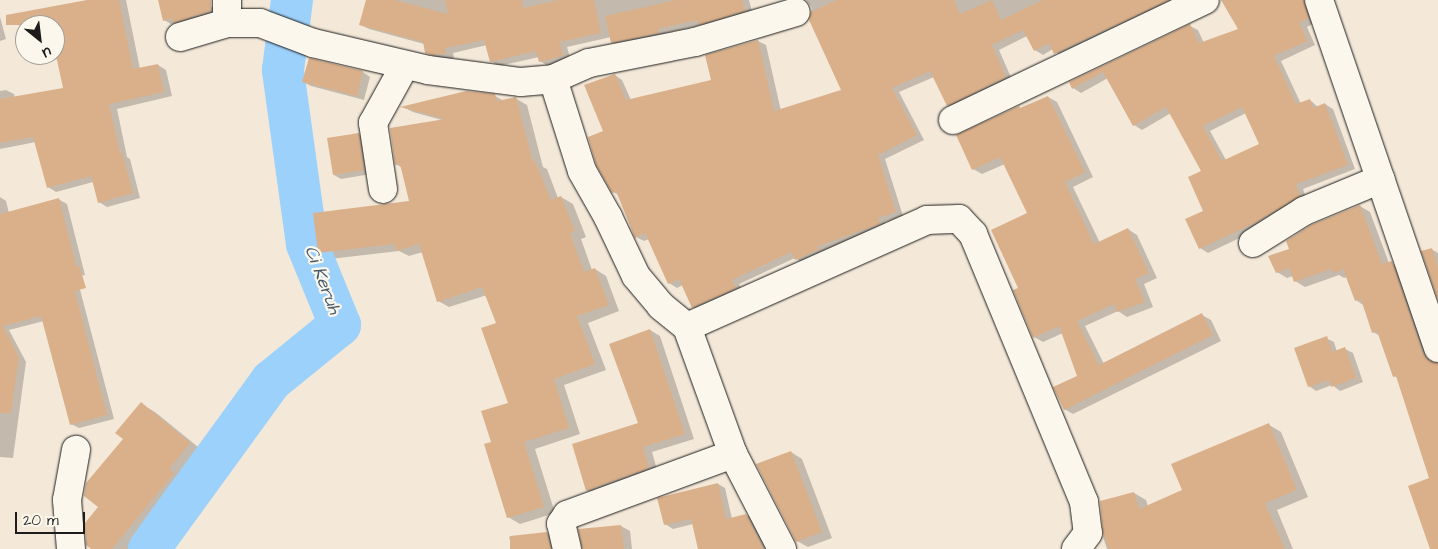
<!DOCTYPE html>
<html>
<head>
<meta charset="utf-8">
<style>
  body { margin:0 }
  #map { position:relative; width:1438px; height:549px; overflow:hidden; background:#f4e9d9; font-family:"Architects Daughter",sans-serif }
  div>[style] { position:absolute }
  .shadow>* { inset:0; background:#0003 }
  .river>* { height:42px; margin:-21px; padding:0 21px; transform-origin:21px; border-radius:21px; background:#9cd1fb }
  .building>* { inset:0; background:#dab08b }
  .roads { filter:drop-shadow(0 0 1px #1c1c1c) drop-shadow(0 0 1px #1c1c1c) }
  .minor>* { height:28px; margin:-14px; padding:0 14px; transform-origin:14px; border-radius:14px; background:#fbf7ec }
  span { translate:-50% -50%; white-space:nowrap; text-align:center; line-height:1.15; -webkit-text-stroke:4.5px #fbf7ec; paint-order:stroke }
  .water-label { font-size:18px; color:#495b6a; font-style:italic }
  .north { position:absolute; left:15px; top:15px; width:50px; height:50px; box-sizing:border-box; background:#fbf7ec; border:1px solid #a29f99; border-radius:50%; rotate:151deg; font-size:14px; font-weight:700; line-height:20px; text-align:center; color:#1c1c1c }
  .north::after { content:''; display:block; margin:auto; width:18px; height:22px; background:#1c1c1c; clip-path:polygon(50% 0,100% 100%,50% 72%,0 100%) }
  .scale { position:absolute; left:15px; top:512px; width:70px; height:22px; box-sizing:border-box; border:2px solid #1c1c1c; border-top:0; padding-left:6px; font-size:15px; line-height:18px; white-space:nowrap; color:#1c1c1c; -webkit-text-stroke:4px #fbf7ec; paint-order:stroke }
</style>
</head>
<body>
<div id="map">
  <div class="shadow">
    <i style="clip-path:polygon(93px 0,126px 0,140px 69px,158px 65px,166px 70px,172px 96px,117px 109px,127px 157px,130px 159px,140px 198px,107px 207px,99px 202px,93px 182px,56px 192px,48px 187px,36px 142px,0 149px,0 91px,6px 90px,14px 94px,15px 98px,65px 89px,55px 46px,55px 25px,41px 25px)"></i>
    <i style="clip-path:polygon(160px 0,191px 0,210px 6px,218px 10px,218px 15px,182px 27px,176px 23px,171px 24px,164px 20px)"></i>
    <i style="clip-path:polygon(367px 0,749px 0,753px 15px,708px 29px,702px 25px,666px 33px,667px 37px,620px 47px,612px 42px,611px 37px,567px 47px,571px 61px,548px 66px,540px 61px,539px 57px,499px 66px,491px 61px,487px 45px,453px 53px,454px 58px,448px 60px,435px 57px,426px 52px,424px 44px,369px 29px,361px 25px)"></i>
    <i style="clip-path:polygon(806px 0,1185px 0,1063px 58px,1053px 49px,1043px 55px,1035px 50px,1027px 36px,999px 50px,1013px 82px,955px 109px,948px 105px,934px 77px,899px 92px,924px 140px,885px 159px,903px 216px,885px 222px,887px 228px,825px 250px,826px 253px,804px 264px,795px 258px,739px 284px,743px 293px,701px 311px,693px 307px,683px 285px,677px 288px,669px 283px,649px 239px,644px 241px,636px 237px,619px 195px,613px 192px,605px 132px,615px 75px,622px 80px,631px 100px,713px 81px,758px 41px,766px 45px,781px 111px,843px 91px,810px 20px,812px 8px)"></i>
    <i style="clip-path:polygon(evenodd,1222px 0,1313px 0,1316px 22px,1307px 27px,1315px 45px,1281px 61px,1301px 104px,1310px 100px,1318px 107px,1325px 104px,1333px 109px,1355px 169px,1303px 189px,1307px 201px,1265px 226px,1208px 253px,1200px 248px,1205px 212px,1203px 171px,1171px 113px,1142px 130px,1134px 125px,1108px 78px,1081px 93px,1073px 88px,1070px 83px,1190px 26px,1198px 30px,1204px 43px,1240px 29px,1222px 0,1246px 113px,1261px 144px,1226px 160px,1210px 131px,1246px 113px)"></i>
    <i style="clip-path:polygon(0 17px,6px 39px,0 41px)"></i>
    <i style="clip-path:polygon(309px 59px,363px 72px,370px 77px,364px 100px,311px 86px,303px 82px)"></i>
    <i style="clip-path:polygon(495px 96px,504px 101px,515px 98px,527px 105px,543px 167px,547px 169px,558px 198px,561px 197px,573px 204px,586px 237px,581px 239px,592px 270px,595px 269px,606px 276px,619px 311px,588px 323px,606px 370px,564px 385px,580px 434px,535px 449px,555px 513px,520px 524px,508px 517px,492px 443px,509px 403px,497px 324px,487px 295px,449px 307px,438px 301px,423px 252px,409px 256px,399px 251px,330px 259px,319px 252px,410px 202px,402px 168px,396px 164px,442px 120px,413px 112px,403px 107px)"></i>
    <i style="clip-path:polygon(1048px 97px,1057px 102px,1093px 177px,1073px 187px,1100px 243px,1128px 229px,1137px 235px,1157px 278px,1144px 284px,1153px 307px,1127px 317px,1118px 311px,1085px 326px,1104px 364px,1202px 315px,1211px 320px,1221px 341px,1073px 414px,1064px 409px,1078px 376px,1063px 333px,1043px 342px,1034px 337px,1019px 288px,1029px 214px,1005px 164px,982px 174px,973px 169px,1019px 107px,1022px 109px)"></i>
    <i style="clip-path:polygon(358px 134px,366px 138px,371px 174px,341px 179px,334px 175px)"></i>
    <i style="clip-path:polygon(0 197px,6px 201px,9px 213px,58px 199px,67px 204px,85px 275px,72px 278px,78px 282px,114px 419px,79px 428px,71px 424px,44px 321px,9px 330px,26px 362px,13px 458px,0 457px)"></i>
    <i style="clip-path:polygon(1360px 206px,1370px 212px,1389px 263px,1402px 268px,1433px 360px,1438px 364px,1438px 548px,1431px 479px,1398px 378px,1394px 376px,1380px 336px,1373px 332px,1363px 305px,1356px 300px,1347px 277px,1344px 278px,1339px 275px,1305px 287px,1295px 281px,1293px 276px,1287px 278px,1277px 272px,1291px 250px)"></i>
    <i style="clip-path:polygon(1431px 249px,1438px 253px,1438px 296px)"></i>
    <i style="clip-path:polygon(650px 330px,660px 336px,694px 439px,652px 452px,658px 473px,597px 496px,587px 490px,639px 424px)"></i>
    <i style="clip-path:polygon(1326px 338px,1334px 342px,1337px 352px,1345px 349px,1353px 353px,1363px 382px,1340px 391px,1332px 385px,1316px 391px,1309px 386px)"></i>
    <i style="clip-path:polygon(141px 404px,155px 412px,203px 451px,181px 478px,187px 482px,132px 549px,93px 549px,100px 507px,124px 439px)"></i>
    <i style="clip-path:polygon(1269px 425px,1281px 432px,1308px 497px,1277px 510px,1293px 549px,1107px 549px,1103px 537px,1105px 531px,1134px 493px,1146px 500px,1148px 506px,1183px 491px)"></i>
    <i style="clip-path:polygon(791px 452px,802px 459px,832px 538px,808px 547px,797px 541px)"></i>
    <i style="clip-path:polygon(718px 484px,725px 488px,732px 519px,746px 515px,754px 520px,770px 549px,699px 549px,693px 524px,673px 529px,665px 524px)"></i>
    <i style="clip-path:polygon(621px 526px,630px 531px,632px 549px,583px 549px)"></i>
    <i style="clip-path:polygon(547px 533px,558px 540px,560px 549px,512px 549px,509px 537px)"></i>
  </div>
  <div class="river">
    <i style="left:149px;top:549px;width:208px;rotate:-54deg"></i>
    <i style="left:271px;top:381px;width:89px;rotate:-39.1deg"></i>
    <i style="left:340px;top:325px;width:87px;rotate:-112.2deg"></i>
    <i style="left:307px;top:244px;width:176px;rotate:-97.9deg"></i>
    <i style="left:283px;top:70px;width:71px;rotate:-82.7deg"></i>
  </div>
  <div class="building">
    <i style="clip-path:polygon(87px 0,119px 0,133px 69px,158px 64px,164px 92px,109px 104px,120px 153px,122px 153px,133px 193px,98px 203px,91px 176px,47px 188px,33px 137px,0 143px,0 99px,63px 88px,55px 51px,55px 25px,6px 25px,6px 15px)"></i>
    <i style="clip-path:polygon(158px 0,211px 0,211px 11px,173px 23px,172px 18px,163px 21px)"></i>
    <i style="clip-path:polygon(366px 0,394px 0,448px 14px,445px 0,522px 0,523px 8px,559px 0,594px 0,601px 33px,560px 42px,563px 56px,539px 62px,536px 51px,490px 62px,484px 40px,445px 48px,446px 54px,431px 55px,425px 53px,423px 42px,359px 25px)"></i>
    <i style="clip-path:polygon(676px 0,742px 0,745px 11px,698px 25px,697px 20px,658px 29px,659px 33px,611px 43px,605px 16px)"></i>
    <i style="clip-path:polygon(837px 0,954px 0,960px 14px,992px 0,1001px 20px,1043px 0,1169px 0,1054px 54px,1049px 43px,1034px 51px,1023px 30px,992px 45px,1006px 77px,947px 106px,930px 71px,892px 88px,917px 135px,878px 155px,896px 212px,878px 218px,880px 224px,818px 246px,819px 249px,795px 260px,791px 252px,732px 280px,736px 288px,692px 308px,679px 279px,668px 284px,645px 233px,635px 238px,616px 191px,612px 193px,596px 165px,588px 137px,603px 131px,584px 85px,615px 74px,626px 100px,711px 80px,705px 55px,758px 40px,774px 111px,841px 90px,809px 20px,811px 12px)"></i>
    <i style="clip-path:polygon(evenodd,1221px 0,1304px 0,1309px 18px,1299px 23px,1308px 41px,1274px 56px,1296px 104px,1310px 99px,1313px 108px,1325px 103px,1348px 165px,1296px 184px,1300px 196px,1257px 222px,1199px 249px,1185px 219px,1203px 211px,1188px 177px,1201px 171px,1166px 107px,1133px 126px,1103px 72px,1072px 89px,1069px 82px,1190px 24px,1199px 43px,1238px 29px,1221px 0,1242px 107px,1259px 144px,1222px 161px,1203px 126px,1242px 107px)"></i>
    <i style="clip-path:polygon(309px 58px,363px 71px,357px 96px,302px 82px)"></i>
    <i style="clip-path:polygon(466px 91px,495px 94px,497px 101px,516px 97px,533px 162px,535px 161px,551px 200px,561px 196px,575px 231px,570px 233px,584px 272px,595px 268px,609px 305px,577px 316px,595px 364px,554px 379px,569px 428px,524px 442px,544px 507px,507px 518px,484px 444px,491px 442px,481px 411px,508px 403px,481px 328px,496px 323px,482px 287px,437px 302px,419px 244px,397px 251px,394px 244px,318px 253px,313px 213px,409px 201px,400px 164px,395px 165px,390px 128px,445px 119px,400px 107px)"></i>
    <i style="clip-path:polygon(1048px 96px,1085px 172px,1065px 182px,1094px 244px,1128px 228px,1149px 273px,1135px 279px,1145px 302px,1117px 312px,1114px 304px,1077px 321px,1099px 365px,1202px 313px,1213px 335px,1064px 410px,1053px 387px,1077px 376px,1059px 326px,1033px 338px,1013px 290px,1018px 288px,991px 230px,1027px 213px,1000px 157px,972px 170px,956px 135px,1019px 106px,1020px 108px)"></i>
    <i style="clip-path:polygon(359px 133px,364px 170px,333px 175px,327px 138px)"></i>
    <i style="clip-path:polygon(59px 198px,76px 266px,79px 265px,86px 288px,75px 291px,107px 415px,70px 425px,41px 316px,3px 326px,19px 357px,11px 413px,0 413px,0 214px)"></i>
    <i style="clip-path:polygon(1360px 205px,1382px 264px,1392px 261px,1423px 353px,1428px 360px,1438px 363px,1438px 549px,1430px 549px,1408px 486px,1429px 478px,1396px 376px,1393px 377px,1377px 331px,1372px 333px,1361px 299px,1355px 301px,1343px 269px,1333px 273px,1331px 269px,1294px 282px,1289px 268px,1276px 273px,1268px 256px,1289px 249px,1286px 241px,1311px 225px)"></i>
    <i style="clip-path:polygon(1432px 248px,1438px 267px,1438px 300px,1421px 251px)"></i>
    <i style="clip-path:polygon(650px 329px,685px 434px,643px 447px,649px 468px,586px 491px,572px 444px,638px 423px,609px 344px)"></i>
    <i style="clip-path:polygon(1327px 336px,1332px 352px,1345px 347px,1356px 378px,1331px 387px,1329px 380px,1308px 387px,1294px 348px)"></i>
    <i style="clip-path:polygon(141px 402px,190px 443px,169px 469px,174px 473px,112px 549px,91px 549px,86px 545px,85px 523px,98px 507px,84px 496px,86px 483px,123px 439px,115px 433px)"></i>
    <i style="clip-path:polygon(1269px 423px,1297px 490px,1265px 503px,1285px 549px,1109px 549px,1103px 534px,1100px 501px,1134px 492px,1139px 509px,1182px 490px,1171px 464px)"></i>
    <i style="clip-path:polygon(791px 451px,822px 532px,796px 542px,756px 464px)"></i>
    <i style="clip-path:polygon(718px 483px,726px 519px,746px 514px,764px 549px,698px 549px,691px 519px,664px 525px,657px 498px)"></i>
    <i style="clip-path:polygon(621px 525px,624px 549px,582px 549px,578px 529px)"></i>
    <i style="clip-path:polygon(547px 532px,551px 549px,510px 549px,510px 536px)"></i>
  </div>
  <div class="roads">
    <div class="minor">
      <i style="left:227px;top:0;width:23px;rotate:90deg"></i>
      <i style="left:1319px;top:0;width:368px;rotate:71.1deg"></i>
      <i style="left:180px;top:37px;width:49px;rotate:-16.6deg"></i>
      <i style="left:227px;top:23px;width:33px"></i>
      <i style="left:260px;top:23px;width:57px;rotate:20.7deg"></i>
      <i style="left:313px;top:43px;width:118px;rotate:13.2deg"></i>
      <i style="left:428px;top:70px;width:94px;rotate:7.4deg"></i>
      <i style="left:521px;top:82px;width:32px;rotate:-5deg"></i>
      <i style="left:553px;top:79px;width:39px;rotate:-24deg"></i>
      <i style="left:589px;top:63px;width:108px;rotate:-11.2deg"></i>
      <i style="left:695px;top:42px;width:105px;rotate:-16.5deg"></i>
      <i style="left:553px;top:79px;width:96px;rotate:72.5deg"></i>
      <i style="left:582px;top:171px;width:53px;rotate:60.5deg"></i>
      <i style="left:608px;top:217px;width:65px;rotate:64.6deg"></i>
      <i style="left:636px;top:276px;width:39px;rotate:50deg"></i>
      <i style="left:661px;top:306px;width:33px;rotate:39deg"></i>
      <i style="left:687px;top:327px;width:135px;rotate:70.1deg"></i>
      <i style="left:733px;top:454px;width:107px;rotate:62.7deg"></i>
      <i style="left:953px;top:120px;width:279px;rotate:-25.5deg"></i>
      <i style="left:383px;top:189px;width:67px;rotate:-98.6deg"></i>
      <i style="left:373px;top:123px;width:66px;rotate:-61.1deg"></i>
      <i style="left:1253px;top:243px;width:60px;rotate:-32.1deg"></i>
      <i style="left:1304px;top:211px;width:83px;rotate:-22.6deg"></i>
      <i style="left:687px;top:327px;width:263px;rotate:-24deg"></i>
      <i style="left:927px;top:220px;width:32px;rotate:-2deg"></i>
      <i style="left:959px;top:219px;width:21px;rotate:47deg"></i>
      <i style="left:973px;top:234px;width:290px;rotate:67.5deg"></i>
      <i style="left:1084px;top:502px;width:31px;rotate:83deg"></i>
      <i style="left:1088px;top:533px;width:20px;rotate:127deg"></i>
      <i style="left:71px;top:549px;width:49px;rotate:-94.7deg"></i>
      <i style="left:67px;top:500px;width:51px;rotate:-79.8deg"></i>
      <i style="left:567px;top:549px;width:26px;rotate:-103deg"></i>
      <i style="left:561px;top:524px;width:11px;rotate:-56deg"></i>
      <i style="left:567px;top:515px;width:177px;rotate:-20.2deg"></i>
    </div>
  </div>
  <div class="water-label">
    <span style="left:322px;top:280px;rotate:69deg">Ci Keruh</span>
  </div>
  <div class="north">U</div>
  <div class="scale">20 m</div>
</div>
</body>
</html>
